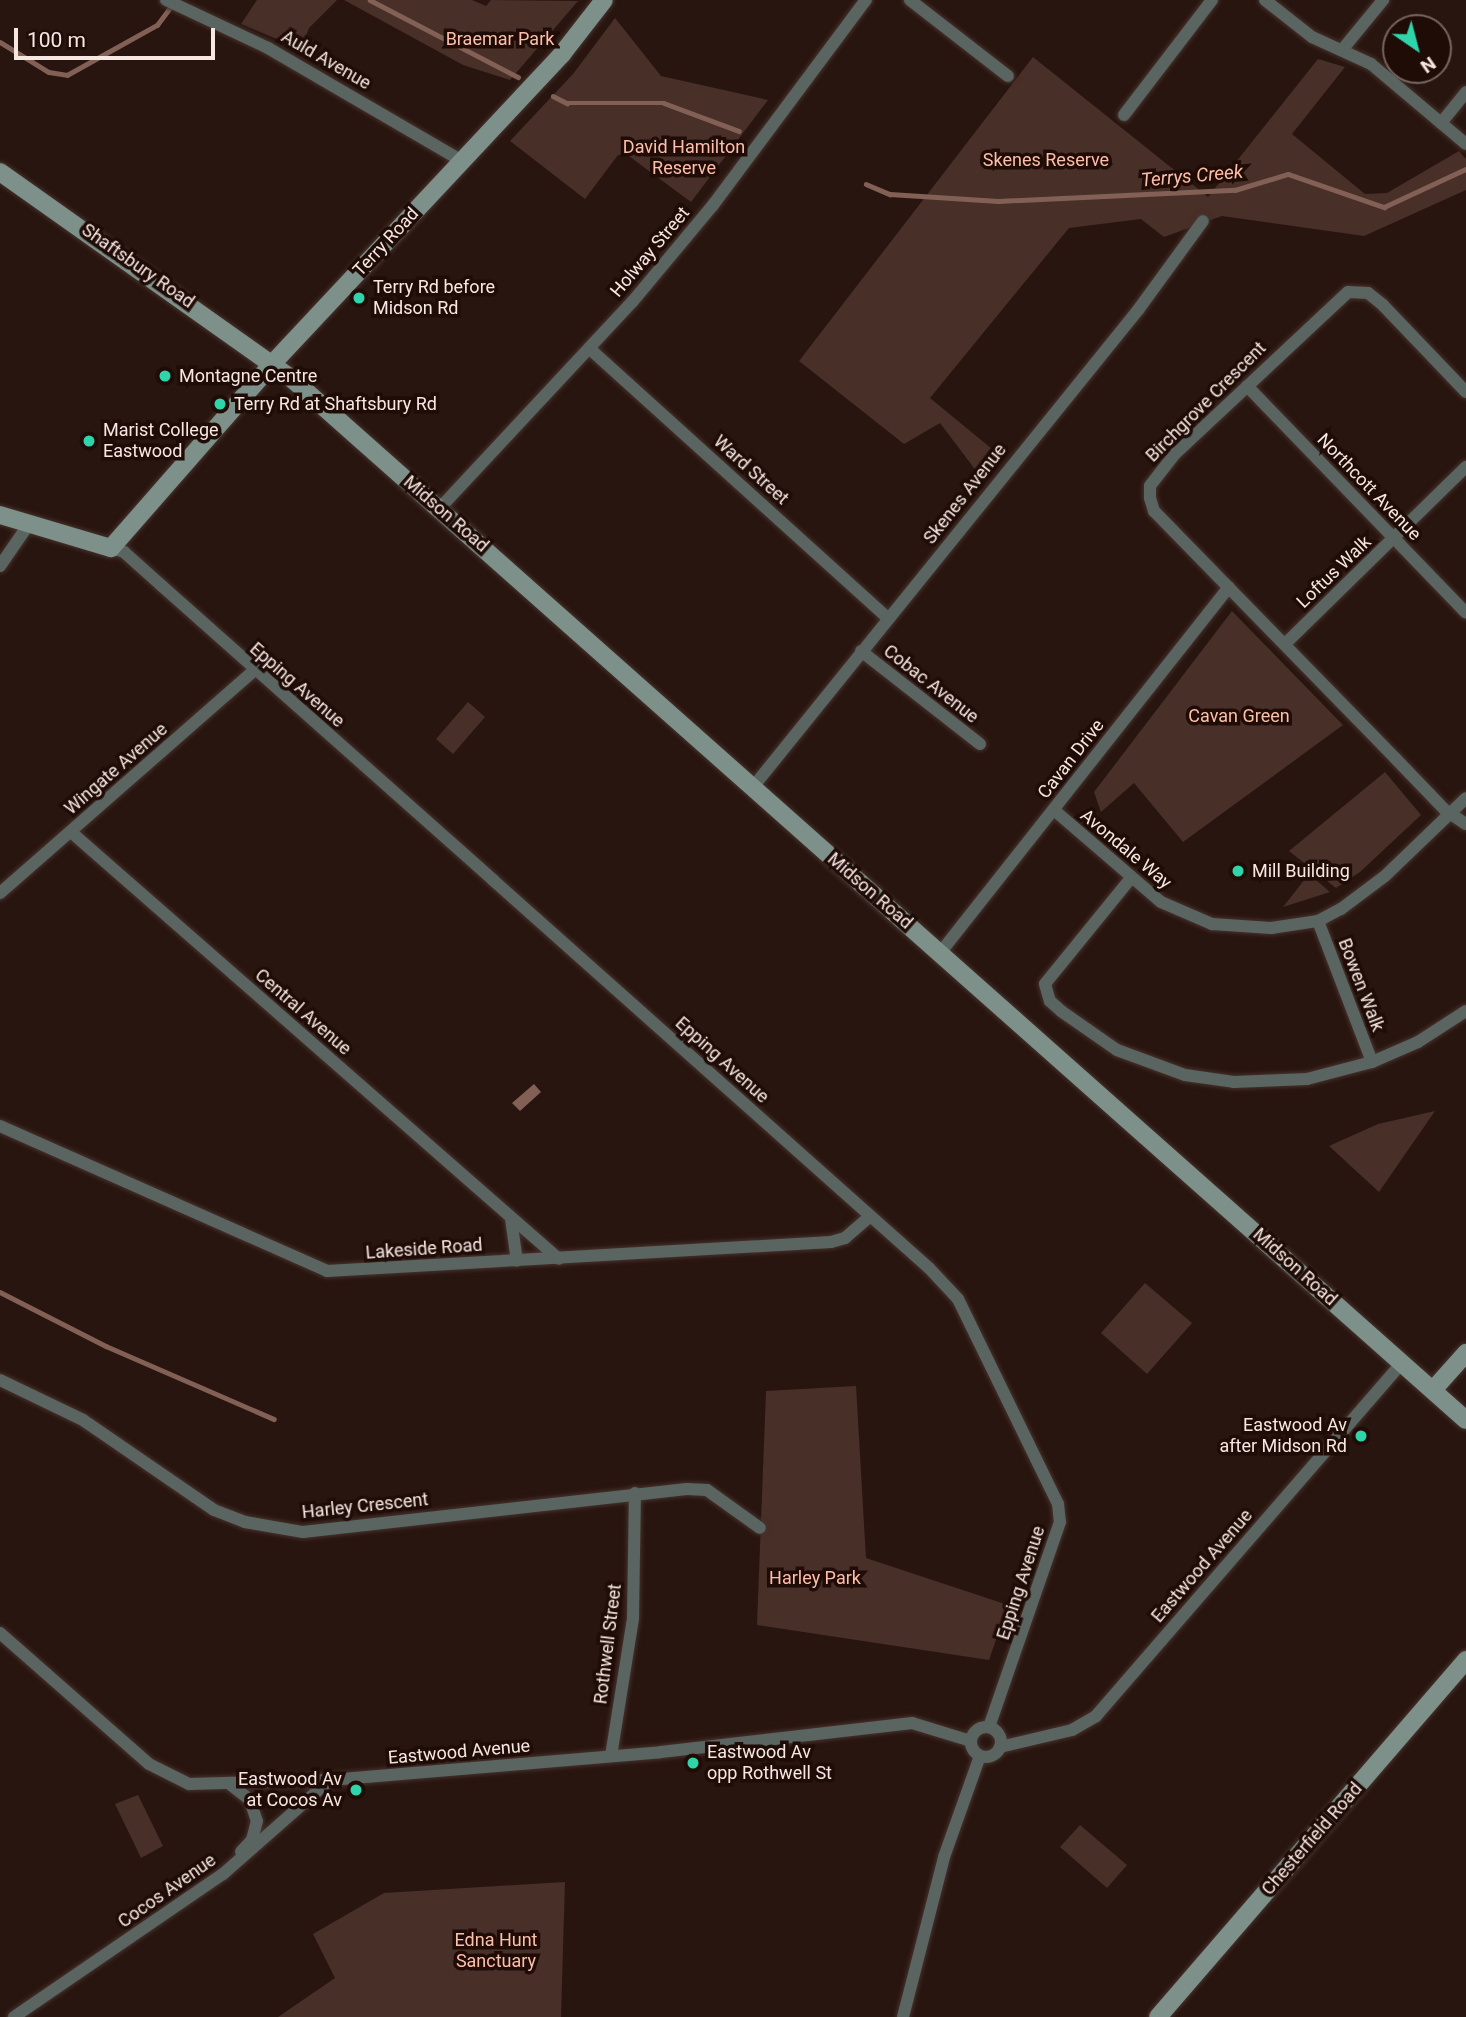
<!DOCTYPE html>
<html>
<head>
<meta charset="utf-8">
<style>
  body { margin:0 }
  #map { position:relative; width:1466px; height:2017px; overflow:hidden; background:#29150f; font-family:Roboto,sans-serif }
  div>[style] { position:absolute }
  .green>* { inset:0; background:#482f27 }
  .water>* { inset:0; background:#826055 }
  .stream>* { height:4.5px; margin:-2.25px; padding:0 2.25px; transform-origin:2.25px; border-radius:2.25px; background:#826055 }
  .roads { filter:drop-shadow(0 0 2px #46322d) drop-shadow(0 0 2px #46322d) }
  .street>* { height:12px; margin:-6px; padding:0 6px; transform-origin:6px; border-radius:6px; background:#5a6561 }
  .street>.ring { margin:-6px; padding:0; box-sizing:content-box; background:none; border:12px solid #5a6561; border-radius:50% }
  .secondary>* { height:18px; margin:-9px; padding:0 9px; transform-origin:9px; border-radius:9px; background:#7d9089 }
  .dots>* { width:19px; height:19px; translate:-50% -50%; box-sizing:border-box; border:4px solid #1f0c07; border-radius:50% }
  span { translate:-50% -50%; white-space:nowrap; text-align:center; line-height:1.15; -webkit-text-stroke:7px #1f0c07; paint-order:stroke }
  .park-label { font-size:18px; color:#fdbeaa }
  .street-label { font-size:18px; color:#f6e7e2 }
  .poi-label { font-size:18px; color:#f6e7e2 }
  .left { translate:0 -50%; text-align:left }
  .right { translate:-100% -50%; text-align:right }
  .water-label { font-size:19px; color:#fdbeaa; font-style:italic }
  .north { position:absolute; left:1382px; top:14px; width:70px; height:70px; box-sizing:border-box; background:#1f0c07; border:2px solid #75645f; border-radius:50%; rotate:145deg; font-size:19px; font-weight:700; line-height:28px; text-align:center; color:#f6e7e2 }
  .north::after { content:''; display:block; margin:auto; width:24px; height:32px; background:#2fd4aa; clip-path:polygon(50% 0,100% 100%,50% 72%,0 100%) }
  .scale { position:absolute; left:14px; top:28px; width:201px; height:32px; box-sizing:border-box; border:4px solid #f6e7e2; border-top:0; padding-left:9px; font-size:21px; line-height:24px; white-space:nowrap; color:#f6e7e2; -webkit-text-stroke:5px #1f0c07; paint-order:stroke }
</style>
</head>
<body>
<div id="map">
  <div class="green">
    <i style="clip-path:polygon(257px 0,337px 0,309px 28px,301px 49px,241px 24px)"></i>
    <i style="clip-path:polygon(344px 0,472px 0,486px 6px,491px 0,578px 1px,510px 80px,463px 65px)"></i>
    <i style="clip-path:polygon(615px 18px,661px 76px,768px 100px,691px 202px,626px 154px,618px 155px,585px 199px,510px 141px,573px 74px)"></i>
    <i style="clip-path:polygon(1033px 57px,1208px 197px,1318px 59px,1345px 67px,1292px 134px,1365px 194px,1387px 193px,1459px 151px,1466px 159px,1466px 190px,1364px 236px,1222px 216px,1164px 237px,1141px 219px,1069px 228px,930px 398px,1003px 458px,983px 480px,940px 423px,904px 444px,799px 361px)"></i>
    <i style="clip-path:polygon(1232px 611px,1343px 725px,1183px 842px,1134px 783px,1101px 812px,1094px 792px)"></i>
    <i style="clip-path:polygon(468px 702px,485px 717px,453px 754px,436px 739px)"></i>
    <i style="clip-path:polygon(1385px 772px,1421px 815px,1360px 872px,1336px 888px,1289px 851px)"></i>
    <i style="clip-path:polygon(1309px 874px,1330px 892px,1283px 907px)"></i>
    <i style="clip-path:polygon(1435px 1111px,1379px 1192px,1329px 1146px,1378px 1124px)"></i>
    <i style="clip-path:polygon(1145px 1283px,1192px 1323px,1147px 1374px,1101px 1333px)"></i>
    <i style="clip-path:polygon(856px 1386px,866px 1558px,1008px 1605px,989px 1660px,757px 1625px,766px 1391px)"></i>
    <i style="clip-path:polygon(138px 1795px,163px 1846px,141px 1858px,115px 1804px)"></i>
    <i style="clip-path:polygon(1080px 1825px,1127px 1865px,1107px 1888px,1060px 1847px)"></i>
    <i style="clip-path:polygon(565px 1882px,561px 2017px,278px 2017px,335px 1978px,313px 1934px,384px 1893px)"></i>
  </div>
  <div class="water">
    <i style="clip-path:polygon(534px 1084px,541px 1092px,520px 1111px,512px 1103px)"></i>
  </div>
  <div class="stream">
    <i style="left:370px;top:0;width:167px;rotate:27.5deg"></i>
    <i style="left:0;top:42px;width:57px;rotate:31.5deg"></i>
    <i style="left:49px;top:72px;width:18px;rotate:9deg"></i>
    <i style="left:67px;top:75px;width:103px;rotate:-29.1deg"></i>
    <i style="left:157px;top:25px;width:20px;rotate:-53deg"></i>
    <i style="left:553px;top:96px;width:16px;rotate:27deg"></i>
    <i style="left:567px;top:103px;width:97px"></i>
    <i style="left:664px;top:103px;width:80px;rotate:20.5deg"></i>
    <i style="left:866px;top:184px;width:26px;rotate:23deg"></i>
    <i style="left:890px;top:194px;width:108px;rotate:3.7deg"></i>
    <i style="left:998px;top:201px;width:237px;rotate:-2.7deg"></i>
    <i style="left:1235px;top:190px;width:55px;rotate:-16.8deg"></i>
    <i style="left:1288px;top:174px;width:102px;rotate:19deg"></i>
    <i style="left:1384px;top:207px;width:90px;rotate:-24.9deg"></i>
    <i style="left:0;top:1292px;width:119px;rotate:27deg"></i>
    <i style="left:106px;top:1346px;width:183px;rotate:23.5deg"></i>
  </div>
  <div class="roads">
    <div class="street">
      <i style="left:166px;top:0;width:113px;rotate:25.2deg"></i>
      <i style="left:268px;top:48px;width:225px;rotate:30.2deg"></i>
      <i style="left:910px;top:0;width:124px;rotate:37.8deg"></i>
      <i style="left:1265px;top:0;width:60px;rotate:38.2deg"></i>
      <i style="left:1312px;top:37px;width:65px;rotate:24.6deg"></i>
      <i style="left:1371px;top:64px;width:124px;rotate:40.1deg"></i>
      <i style="left:1342px;top:50px;width:65px;rotate:-50.6deg"></i>
      <i style="left:1124px;top:115px;width:145px;rotate:-52.6deg"></i>
      <i style="left:1441px;top:123px;width:40px;rotate:-51deg"></i>
      <i style="left:590px;top:349px;width:401px;rotate:42.1deg"></i>
      <i style="left:1247px;top:386px;width:315px;rotate:46deg"></i>
      <i style="left:1466px;top:392px;width:120px;rotate:-133.7deg"></i>
      <i style="left:1383px;top:305px;width:19px;rotate:-141deg"></i>
      <i style="left:1368px;top:293px;width:20px;rotate:-177deg"></i>
      <i style="left:1348px;top:292px;width:238px;rotate:136.9deg"></i>
      <i style="left:1174px;top:455px;width:39px;rotate:128deg"></i>
      <i style="left:1150px;top:486px;width:12px;rotate:90deg"></i>
      <i style="left:1150px;top:498px;width:14px;rotate:73deg"></i>
      <i style="left:1154px;top:511px;width:345px;rotate:45.7deg"></i>
      <i style="left:1395px;top:758px;width:72px;rotate:46.1deg"></i>
      <i style="left:1445px;top:810px;width:25px;rotate:34deg"></i>
      <i style="left:439px;top:509px;width:284px;rotate:-47deg"></i>
      <i style="left:633px;top:301px;width:125px;rotate:-50.2deg"></i>
      <i style="left:713px;top:205px;width:256px;rotate:-53.3deg"></i>
      <i style="left:111px;top:548px;width:14px;rotate:17deg"></i>
      <i style="left:124px;top:552px;width:51px;rotate:41.8deg"></i>
      <i style="left:162px;top:586px;width:443px;rotate:41.6deg"></i>
      <i style="left:493px;top:880px;width:584px;rotate:41.67deg"></i>
      <i style="left:929px;top:1268px;width:42px;rotate:46.9deg"></i>
      <i style="left:958px;top:1299px;width:228px;rotate:64deg"></i>
      <i style="left:1058px;top:1504px;width:18px;rotate:84deg"></i>
      <i style="left:1060px;top:1522px;width:217px;rotate:109.1deg"></i>
      <i style="left:0;top:566px;width:51px;rotate:-55.4deg"></i>
      <i style="left:1286px;top:643px;width:252px;rotate:-44.4deg"></i>
      <i style="left:861px;top:651px;width:151px;rotate:38deg"></i>
      <i style="left:753px;top:787px;width:613px;rotate:-51.09deg"></i>
      <i style="left:1138px;top:310px;width:110px;rotate:-53.9deg"></i>
      <i style="left:1054px;top:810px;width:141px;rotate:40.7deg"></i>
      <i style="left:1161px;top:902px;width:56px;rotate:23.3deg"></i>
      <i style="left:1212px;top:924px;width:59px;rotate:3.9deg"></i>
      <i style="left:1271px;top:928px;width:48px;rotate:-8.5deg"></i>
      <i style="left:1318px;top:921px;width:26px;rotate:-28deg"></i>
      <i style="left:1341px;top:909px;width:55px;rotate:-36.9deg"></i>
      <i style="left:1385px;top:876px;width:112px;rotate:-43.9deg"></i>
      <i style="left:71px;top:832px;width:648px;rotate:41.19deg"></i>
      <i style="left:1131px;top:878px;width:136px;rotate:129.1deg"></i>
      <i style="left:1045px;top:984px;width:18px;rotate:74deg"></i>
      <i style="left:1050px;top:1001px;width:15px;rotate:42deg"></i>
      <i style="left:1061px;top:1011px;width:68px;rotate:34.9deg"></i>
      <i style="left:1117px;top:1050px;width:72px;rotate:20.2deg"></i>
      <i style="left:1185px;top:1075px;width:49px;rotate:8.1deg"></i>
      <i style="left:1234px;top:1082px;width:73px;rotate:-2.4deg"></i>
      <i style="left:1307px;top:1079px;width:67px;rotate:-14.7deg"></i>
      <i style="left:1372px;top:1062px;width:50px;rotate:-23.5deg"></i>
      <i style="left:1418px;top:1042px;width:57px;rotate:-32.9deg"></i>
      <i style="left:0;top:893px;width:337px;rotate:-41.2deg"></i>
      <i style="left:1318px;top:921px;width:151px;rotate:69deg"></i>
      <i style="left:940px;top:953px;width:466px;rotate:-51.7deg"></i>
      <i style="left:0;top:1126px;width:358px;rotate:23.9deg"></i>
      <i style="left:327px;top:1271px;width:505px;rotate:-3.29deg"></i>
      <i style="left:831px;top:1242px;width:15px;rotate:-16deg"></i>
      <i style="left:845px;top:1238px;width:33px;rotate:-41deg"></i>
      <i style="left:511px;top:1219px;width:42px;rotate:81.9deg"></i>
      <i style="left:0;top:1380px;width:92px;rotate:25.7deg"></i>
      <i style="left:83px;top:1420px;width:159px;rotate:34.5deg"></i>
      <i style="left:214px;top:1510px;width:33px;rotate:21deg"></i>
      <i style="left:245px;top:1522px;width:59px;rotate:9.8deg"></i>
      <i style="left:303px;top:1532px;width:386px;rotate:-6.4deg"></i>
      <i style="left:687px;top:1489px;width:20px;rotate:3deg"></i>
      <i style="left:707px;top:1490px;width:65px;rotate:35.6deg"></i>
      <i style="left:0;top:1633px;width:198px;rotate:41.3deg"></i>
      <i style="left:149px;top:1764px;width:45px;rotate:26.6deg"></i>
      <i style="left:189px;top:1784px;width:141px;rotate:-1.6deg"></i>
      <i style="left:330px;top:1780px;width:332px;rotate:-4.8deg"></i>
      <i style="left:661px;top:1752px;width:253px;rotate:-6.6deg"></i>
      <i style="left:912px;top:1723px;width:62px;rotate:17deg"></i>
      <i class="ring" style="left:971px;top:1727px;width:18px;height:18px"></i>
      <i style="left:1000px;top:1747px;width:74px;rotate:-13.3deg"></i>
      <i style="left:1072px;top:1730px;width:28px;rotate:-30deg"></i>
      <i style="left:1096px;top:1716px;width:467px;rotate:-49.1deg"></i>
      <i style="left:611px;top:1756px;width:140px;rotate:-80.9deg"></i>
      <i style="left:633px;top:1618px;width:125px;rotate:-89.1deg"></i>
      <i style="left:231px;top:1785px;width:24px;rotate:38deg"></i>
      <i style="left:250px;top:1800px;width:22px;rotate:72deg"></i>
      <i style="left:257px;top:1821px;width:20px;rotate:105deg"></i>
      <i style="left:252px;top:1840px;width:16px;rotate:133deg"></i>
      <i style="left:14px;top:2017px;width:253px;rotate:-34.4deg"></i>
      <i style="left:223px;top:1874px;width:142px;rotate:-41.3deg"></i>
      <i style="left:903px;top:2017px;width:165px;rotate:-75.6deg"></i>
      <i style="left:944px;top:1857px;width:107px;rotate:-70.4deg"></i>
    </div>
    <div class="secondary">
      <i style="left:0;top:172px;width:357px;rotate:35.3deg"></i>
      <i style="left:291px;top:378px;width:1570px;rotate:41.57deg"></i>
      <i style="left:0;top:515px;width:116px;rotate:16.6deg"></i>
      <i style="left:111px;top:548px;width:246px;rotate:-48.8deg"></i>
      <i style="left:273px;top:363px;width:423px;rotate:-46.9deg"></i>
      <i style="left:562px;top:54px;width:68px;rotate:-52.1deg"></i>
      <i style="left:1433px;top:1390px;width:50px;rotate:-48.3deg"></i>
      <i style="left:1158px;top:2017px;width:472px;rotate:-49.2deg"></i>
    </div>
  </div>
  <div class="dots">
    <i style="left:359px;top:298px;background:#2fd4aa"></i>
    <i style="left:165px;top:376px;background:#2fd4aa"></i>
    <i style="left:220px;top:404px;background:#2fd4aa"></i>
    <i style="left:89px;top:441px;background:#2fd4aa"></i>
    <i style="left:1238px;top:871px;background:#2fd4aa"></i>
    <i style="left:1361px;top:1436px;background:#2fd4aa"></i>
    <i style="left:693px;top:1763px;background:#2fd4aa"></i>
    <i style="left:356px;top:1790px;background:#2fd4aa"></i>
  </div>
  <div class="park-label">
    <span style="left:500px;top:39px">Braemar Park</span>
    <span style="left:684px;top:158px">David Hamilton<br>Reserve</span>
    <span style="left:1046px;top:160px">Skenes Reserve</span>
    <span style="left:1239px;top:716px">Cavan Green</span>
    <span style="left:815px;top:1578px">Harley Park</span>
    <span style="left:496px;top:1951px">Edna Hunt<br>Sanctuary</span>
  </div>
  <div class="street-label">
    <span style="left:326px;top:60px;rotate:30deg">Auld Avenue</span>
    <span style="left:386px;top:242px;rotate:-47deg">Terry Road</span>
    <span style="left:650px;top:252px;rotate:-50deg">Holway Street</span>
    <span style="left:138px;top:266px;rotate:35deg">Shaftsbury Road</span>
    <span style="left:1206px;top:402px;rotate:-45deg">Birchgrove Crescent</span>
    <span style="left:751px;top:470px;rotate:42deg">Ward Street</span>
    <span style="left:1369px;top:487px;rotate:46deg">Northcott Avenue</span>
    <span style="left:965px;top:494px;rotate:-52deg">Skenes Avenue</span>
    <span style="left:446px;top:514px;rotate:41deg">Midson Road</span>
    <span style="left:1334px;top:572px;rotate:-44deg">Loftus Walk</span>
    <span style="left:931px;top:684px;rotate:38deg">Cobac Avenue</span>
    <span style="left:297px;top:685px;rotate:41deg">Epping Avenue</span>
    <span style="left:1071px;top:759px;rotate:-52deg">Cavan Drive</span>
    <span style="left:116px;top:769px;rotate:-41deg">Wingate Avenue</span>
    <span style="left:1126px;top:849px;rotate:40deg">Avondale Way</span>
    <span style="left:870px;top:891px;rotate:41deg">Midson Road</span>
    <span style="left:1361px;top:985px;rotate:69deg">Bowen Walk</span>
    <span style="left:303px;top:1012px;rotate:41deg">Central Avenue</span>
    <span style="left:722px;top:1060px;rotate:42deg">Epping Avenue</span>
    <span style="left:424px;top:1249px;rotate:-4deg">Lakeside Road</span>
    <span style="left:1295px;top:1267px;rotate:42deg">Midson Road</span>
    <span style="left:365px;top:1506px;rotate:-6deg">Harley Crescent</span>
    <span style="left:1202px;top:1566px;rotate:-49deg">Eastwood Avenue</span>
    <span style="left:1021px;top:1583px;rotate:-72deg">Epping Avenue</span>
    <span style="left:608px;top:1644px;rotate:-83deg">Rothwell Street</span>
    <span style="left:459px;top:1752px;rotate:-5deg">Eastwood Avenue</span>
    <span style="left:1312px;top:1839px;rotate:-49deg">Chesterfield Road</span>
    <span style="left:167px;top:1891px;rotate:-35deg">Cocos Avenue</span>
  </div>
  <div class="poi-label">
    <span class="left" style="left:373px;top:298px">Terry Rd before<br>Midson Rd</span>
    <span class="left" style="left:179px;top:376px">Montagne Centre</span>
    <span class="left" style="left:234px;top:404px">Terry Rd at Shaftsbury Rd</span>
    <span class="left" style="left:103px;top:441px">Marist College<br>Eastwood</span>
    <span class="left" style="left:1252px;top:871px">Mill Building</span>
    <span class="right" style="left:1347px;top:1436px">Eastwood Av<br>after Midson Rd</span>
    <span class="left" style="left:707px;top:1763px">Eastwood Av<br>opp Rothwell St</span>
    <span class="right" style="left:342px;top:1790px">Eastwood Av<br>at Cocos Av</span>
  </div>
  <div class="water-label">
    <span style="left:1192px;top:176px;rotate:-5deg">Terrys Creek</span>
  </div>
  <div class="north">N</div>
  <div class="scale">100 m</div>
</div>
</body>
</html>
